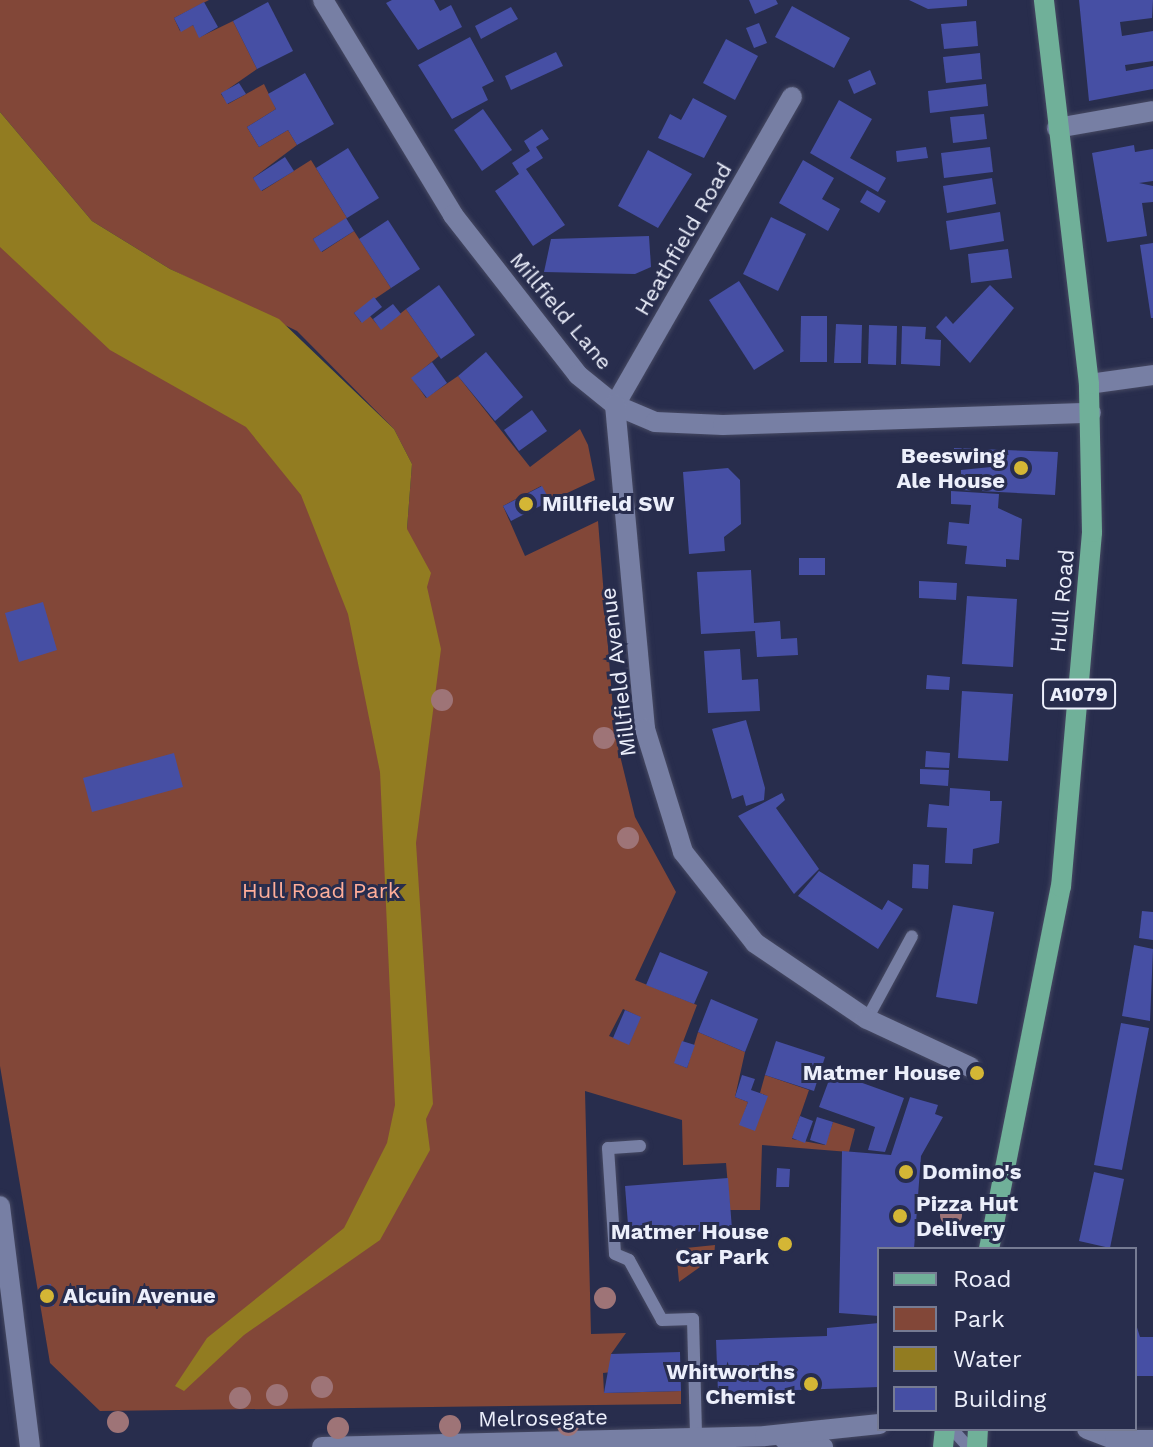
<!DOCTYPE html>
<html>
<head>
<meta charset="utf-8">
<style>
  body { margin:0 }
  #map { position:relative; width:1153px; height:1447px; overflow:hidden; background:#282d4d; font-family:"Work Sans",sans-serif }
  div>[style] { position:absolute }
  .green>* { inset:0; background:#824738 }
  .water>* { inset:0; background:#927c21 }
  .building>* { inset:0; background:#464fa4 }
  .roads { filter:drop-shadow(0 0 2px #464962) drop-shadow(0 0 2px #464962) }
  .service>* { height:12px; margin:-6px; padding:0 6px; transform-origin:6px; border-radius:6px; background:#777fa4 }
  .minor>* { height:20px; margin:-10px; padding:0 10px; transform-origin:10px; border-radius:10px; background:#777fa4 }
  .tertiary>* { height:20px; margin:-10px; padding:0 10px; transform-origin:10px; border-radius:10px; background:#777fa4 }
  .primary>* { height:20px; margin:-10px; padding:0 10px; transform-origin:10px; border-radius:10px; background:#70b099 }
  .trees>* { width:22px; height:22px; margin:-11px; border-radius:50%; background:#9e7477 }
  .dots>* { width:22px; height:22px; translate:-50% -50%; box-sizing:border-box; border:4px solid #282d4d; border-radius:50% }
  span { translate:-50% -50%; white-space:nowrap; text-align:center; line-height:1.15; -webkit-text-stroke:6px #282d4d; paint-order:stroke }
  .shield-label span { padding:2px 6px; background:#282d4d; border:2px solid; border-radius:6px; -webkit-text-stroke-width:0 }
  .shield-label { font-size:20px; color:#eceffb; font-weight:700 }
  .street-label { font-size:22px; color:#eceffb }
  .poi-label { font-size:22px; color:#eceffb; font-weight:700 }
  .right { translate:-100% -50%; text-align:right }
  .left { translate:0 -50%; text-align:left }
  .park-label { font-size:22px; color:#ffae9a }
  .legend { position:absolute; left:877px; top:1247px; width:260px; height:184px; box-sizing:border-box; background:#282d4d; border:2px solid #767b93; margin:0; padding:10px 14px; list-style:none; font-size:24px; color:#eceffb }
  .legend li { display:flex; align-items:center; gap:16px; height:40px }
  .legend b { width:40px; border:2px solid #767b93 }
</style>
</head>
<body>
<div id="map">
  <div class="green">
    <i style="clip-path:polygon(evenodd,0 0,209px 0,174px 18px,180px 31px,193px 25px,200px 37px,233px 21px,257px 69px,221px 94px,228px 104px,264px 84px,276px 109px,247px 127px,259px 147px,288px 130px,297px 145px,253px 178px,262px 191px,311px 160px,347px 218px,313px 239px,322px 252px,354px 231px,391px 288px,354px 313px,361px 322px,370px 316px,381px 329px,406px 309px,439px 356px,412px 378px,426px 398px,458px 376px,530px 467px,580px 429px,588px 445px,595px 480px,550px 501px,541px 486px,503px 506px,525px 556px,598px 521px,615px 735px,635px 817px,676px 892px,635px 980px,697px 1005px,675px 1063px,687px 1068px,698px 1032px,745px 1052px,735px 1097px,748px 1102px,740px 1125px,767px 1096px,760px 1093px,765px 1075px,809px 1090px,792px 1139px,825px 1145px,833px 1122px,855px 1129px,849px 1152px,762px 1145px,760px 1210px,730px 1210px,726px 1163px,683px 1165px,682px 1120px,585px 1091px,591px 1334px,626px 1333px,611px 1354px,612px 1372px,603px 1373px,604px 1393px,681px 1391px,681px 1404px,100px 1411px,50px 1363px,0 1066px,0 195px,407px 529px,412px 464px,394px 429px,297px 331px,170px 269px,92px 221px,0 112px,0 0,623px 1009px,640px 1017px,629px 1044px,609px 1036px,623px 1009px)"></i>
    <i style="clip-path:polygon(715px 1245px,714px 1257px,679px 1282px,676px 1249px)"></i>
  </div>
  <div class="water">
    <i style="clip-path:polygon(0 112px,92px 221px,170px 269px,279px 319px,394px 429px,412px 464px,407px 529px,431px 573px,427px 587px,441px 649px,416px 843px,433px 1104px,426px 1119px,430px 1150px,380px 1240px,244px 1335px,184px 1391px,175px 1386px,207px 1338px,344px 1228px,387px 1143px,395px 1105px,380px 772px,348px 614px,301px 495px,246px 427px,110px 350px,0 247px)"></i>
  </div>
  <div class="building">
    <i style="clip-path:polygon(392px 0,434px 0,440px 11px,451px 5px,462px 27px,418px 50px,386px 3px)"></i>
    <i style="clip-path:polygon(749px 0,776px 0,778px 4px,755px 14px)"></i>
    <i style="clip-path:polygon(909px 0,967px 0,967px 6px,928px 9px)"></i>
    <i style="clip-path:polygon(1079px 0,1153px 0,1152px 18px,1120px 22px,1122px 36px,1153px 31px,1153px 61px,1125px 65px,1126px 71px,1153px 66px,1153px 89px,1089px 101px)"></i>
    <i style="clip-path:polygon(204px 2px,218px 27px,199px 38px,193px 25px,181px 32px,174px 18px)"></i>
    <i style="clip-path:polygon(268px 2px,293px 51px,257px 69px,233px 21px)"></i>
    <i style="clip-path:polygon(792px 6px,850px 38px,834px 68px,775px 37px)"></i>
    <i style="clip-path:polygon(511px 7px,518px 19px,481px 39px,475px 26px)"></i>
    <i style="clip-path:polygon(976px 21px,978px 46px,944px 49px,941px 24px)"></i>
    <i style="clip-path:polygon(759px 23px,767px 43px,754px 48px,746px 28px)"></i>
    <i style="clip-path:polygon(470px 37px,494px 81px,482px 87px,488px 100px,452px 119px,418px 65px)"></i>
    <i style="clip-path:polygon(726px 39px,758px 56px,735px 100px,703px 83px)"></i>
    <i style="clip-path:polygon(556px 52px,563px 66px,511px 90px,505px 76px)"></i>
    <i style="clip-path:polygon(980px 53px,982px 79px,946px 83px,943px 57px)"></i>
    <i style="clip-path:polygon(870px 70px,876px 84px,854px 94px,848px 80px)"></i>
    <i style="clip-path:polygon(305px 73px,334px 124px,297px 145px,288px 130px,259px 147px,247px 127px,276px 109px,268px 94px)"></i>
    <i style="clip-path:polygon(239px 83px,246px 94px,227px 104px,221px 93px)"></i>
    <i style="clip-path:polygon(986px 84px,988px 106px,930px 113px,928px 91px)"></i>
    <i style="clip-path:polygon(693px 98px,727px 116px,704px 158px,658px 138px,670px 114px,681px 120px)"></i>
    <i style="clip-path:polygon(839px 100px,872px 119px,850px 158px,886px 178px,878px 192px,810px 153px)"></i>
    <i style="clip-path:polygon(483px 109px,512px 150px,482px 171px,454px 130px)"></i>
    <i style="clip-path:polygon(984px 114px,987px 139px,953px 143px,950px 117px)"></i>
    <i style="clip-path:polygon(542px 129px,549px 139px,536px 147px,543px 158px,526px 169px,565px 225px,533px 246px,495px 191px,519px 174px,512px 163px,530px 151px,524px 141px)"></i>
    <i style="clip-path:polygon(1134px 145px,1135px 152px,1153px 149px,1153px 181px,1139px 183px,1153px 186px,1153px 202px,1142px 203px,1147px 236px,1107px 242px,1092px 153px)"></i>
    <i style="clip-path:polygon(926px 147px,928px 158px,897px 162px,896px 151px)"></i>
    <i style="clip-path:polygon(990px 147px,993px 172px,944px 178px,941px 153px)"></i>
    <i style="clip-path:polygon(348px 148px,379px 198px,347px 218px,316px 168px)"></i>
    <i style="clip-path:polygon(648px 150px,692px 174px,658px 228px,618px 206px)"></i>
    <i style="clip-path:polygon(285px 157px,294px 171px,261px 191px,253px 178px)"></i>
    <i style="clip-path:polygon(803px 160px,834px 178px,822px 199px,840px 209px,828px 231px,779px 203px)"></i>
    <i style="clip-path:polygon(992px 178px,996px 204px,947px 213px,943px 186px)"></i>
    <i style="clip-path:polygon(867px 190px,886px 201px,879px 213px,860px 202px)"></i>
    <i style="clip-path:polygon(1000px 212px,1004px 241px,950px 250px,946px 221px)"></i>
    <i style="clip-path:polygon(771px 217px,806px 234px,778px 291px,743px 274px)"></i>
    <i style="clip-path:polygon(346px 218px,354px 231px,321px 252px,313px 239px)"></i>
    <i style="clip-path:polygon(388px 220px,420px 269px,391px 288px,359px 239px)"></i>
    <i style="clip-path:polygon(649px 236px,651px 267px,635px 274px,544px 272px,551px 239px)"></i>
    <i style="clip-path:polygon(1153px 243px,1153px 318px,1151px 318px,1140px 245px)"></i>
    <i style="clip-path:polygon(1008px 249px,1012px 278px,971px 283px,968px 254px)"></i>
    <i style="clip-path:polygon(739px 281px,784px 351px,754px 370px,709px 300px)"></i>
    <i style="clip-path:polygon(439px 285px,475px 335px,441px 359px,406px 309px)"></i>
    <i style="clip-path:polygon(990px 285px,1014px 308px,970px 363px,936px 327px,946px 316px,953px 324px)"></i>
    <i style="clip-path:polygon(374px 297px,382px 307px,362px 323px,354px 313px)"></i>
    <i style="clip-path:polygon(393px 304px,401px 314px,381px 330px,373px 319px)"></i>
    <i style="clip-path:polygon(801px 316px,827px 316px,827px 362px,800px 362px)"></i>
    <i style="clip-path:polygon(836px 324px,862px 325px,861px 363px,834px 363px)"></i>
    <i style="clip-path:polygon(869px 325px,897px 326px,896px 365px,868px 364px)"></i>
    <i style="clip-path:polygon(902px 326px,926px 327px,925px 339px,941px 340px,940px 366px,901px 364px)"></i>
    <i style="clip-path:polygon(486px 352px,523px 397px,495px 421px,458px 376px)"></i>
    <i style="clip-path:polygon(432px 362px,447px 383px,427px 398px,411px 378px)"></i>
    <i style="clip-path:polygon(532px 410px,547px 431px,519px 451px,504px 430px)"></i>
    <i style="clip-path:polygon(954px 448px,1058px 452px,1055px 495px,961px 490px,961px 470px,1001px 466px,953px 464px)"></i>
    <i style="clip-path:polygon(728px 468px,740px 480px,741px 524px,724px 537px,725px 551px,689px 554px,683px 472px)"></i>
    <i style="clip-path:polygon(542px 486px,550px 501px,511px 521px,503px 506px)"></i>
    <i style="clip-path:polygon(951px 491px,999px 494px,998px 508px,1022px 519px,1019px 560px,1006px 559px,1006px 567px,965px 564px,967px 546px,947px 544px,949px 522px,969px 524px,971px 505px,951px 504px)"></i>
    <i style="clip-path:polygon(799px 558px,825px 558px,825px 575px,799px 575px)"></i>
    <i style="clip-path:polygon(751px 570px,754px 623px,780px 621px,781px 639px,797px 638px,798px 655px,757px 657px,755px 631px,701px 634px,697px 572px)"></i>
    <i style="clip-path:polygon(919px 581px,957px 583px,956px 600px,919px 598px)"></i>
    <i style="clip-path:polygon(967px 596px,1017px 599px,1013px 667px,962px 664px)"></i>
    <i style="clip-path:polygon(43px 602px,57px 650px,19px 662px,5px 613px)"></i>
    <i style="clip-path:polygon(740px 649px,742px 680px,758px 679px,760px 711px,708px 713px,704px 651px)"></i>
    <i style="clip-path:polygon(927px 675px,950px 677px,949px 690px,926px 689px)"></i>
    <i style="clip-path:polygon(962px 691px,1013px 694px,1008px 761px,958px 758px)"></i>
    <i style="clip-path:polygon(746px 720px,765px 788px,764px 800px,746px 806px,743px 795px,732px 799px,712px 729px)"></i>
    <i style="clip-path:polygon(926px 751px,950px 753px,949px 768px,925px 767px)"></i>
    <i style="clip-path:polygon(174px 753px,183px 787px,92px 812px,83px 778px)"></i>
    <i style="clip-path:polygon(920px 769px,949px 770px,948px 786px,920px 784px)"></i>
    <i style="clip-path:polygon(950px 788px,990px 791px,990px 801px,1002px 801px,999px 843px,973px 849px,972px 864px,945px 863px,947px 828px,927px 827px,929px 804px,949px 806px)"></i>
    <i style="clip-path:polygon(782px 793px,785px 800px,776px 808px,819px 869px,794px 894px,738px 816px)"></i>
    <i style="clip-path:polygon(913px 864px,929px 865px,928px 889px,912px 888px)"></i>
    <i style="clip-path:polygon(819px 871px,882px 910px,888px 900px,903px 909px,878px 949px,798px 896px)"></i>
    <i style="clip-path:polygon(953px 905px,994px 912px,977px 1004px,936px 997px)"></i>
    <i style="clip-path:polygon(1142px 911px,1153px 912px,1153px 940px,1139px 938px)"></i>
    <i style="clip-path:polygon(1134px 945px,1153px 949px,1150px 1021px,1122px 1016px)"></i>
    <i style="clip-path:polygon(660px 952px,708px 972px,694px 1004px,646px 985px)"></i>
    <i style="clip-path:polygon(711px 999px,758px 1019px,745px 1052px,698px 1032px)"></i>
    <i style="clip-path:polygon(625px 1010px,641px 1017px,629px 1045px,613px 1038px)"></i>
    <i style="clip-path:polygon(1121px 1023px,1149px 1028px,1122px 1170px,1094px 1165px)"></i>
    <i style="clip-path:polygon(682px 1041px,695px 1045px,687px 1068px,674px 1063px)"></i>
    <i style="clip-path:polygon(776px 1041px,825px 1057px,814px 1091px,765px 1075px)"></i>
    <i style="clip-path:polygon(832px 1072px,904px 1098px,885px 1152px,868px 1150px,875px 1127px,819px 1107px)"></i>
    <i style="clip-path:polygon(742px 1075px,755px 1079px,751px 1090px,768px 1096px,755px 1131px,739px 1125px,748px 1102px,735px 1097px)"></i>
    <i style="clip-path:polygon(910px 1097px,938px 1105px,935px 1114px,943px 1117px,921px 1156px,914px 1249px,879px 1249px,879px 1316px,839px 1313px,842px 1151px,891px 1155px)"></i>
    <i style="clip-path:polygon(800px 1116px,813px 1121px,805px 1143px,792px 1138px)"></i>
    <i style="clip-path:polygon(817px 1117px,833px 1122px,826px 1145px,810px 1140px)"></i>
    <i style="clip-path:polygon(777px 1168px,790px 1169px,789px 1187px,776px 1187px)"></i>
    <i style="clip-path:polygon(1094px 1172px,1124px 1179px,1110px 1248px,1079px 1241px)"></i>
    <i style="clip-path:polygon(728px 1178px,732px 1229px,629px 1237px,625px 1186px)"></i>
    <i style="clip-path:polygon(51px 1284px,54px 1306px,43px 1307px,40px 1286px)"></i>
    <i style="clip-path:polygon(1135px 1321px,1140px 1337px,1153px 1337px,1153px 1376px,1135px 1376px)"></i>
    <i style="clip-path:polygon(879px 1323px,879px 1387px,718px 1393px,716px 1340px,827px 1336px,827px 1328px)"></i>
    <i style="clip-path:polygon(680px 1352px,681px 1391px,604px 1393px,611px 1354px)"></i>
  </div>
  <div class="roads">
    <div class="service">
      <i style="left:867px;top:1019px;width:94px;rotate:-61.5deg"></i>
      <i style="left:640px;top:1146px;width:32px;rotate:176deg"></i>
      <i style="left:608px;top:1148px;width:106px;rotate:86.2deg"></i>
      <i style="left:615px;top:1254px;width:15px;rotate:23deg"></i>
      <i style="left:629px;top:1260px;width:68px;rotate:61.2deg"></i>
      <i style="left:662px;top:1320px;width:31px;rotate:-2deg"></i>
      <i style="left:693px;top:1319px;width:118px;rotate:88.5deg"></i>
      <i style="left:952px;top:1429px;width:24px;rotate:48deg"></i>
    </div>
    <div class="minor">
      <i style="left:323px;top:0;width:251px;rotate:58.8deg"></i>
      <i style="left:453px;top:215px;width:203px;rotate:52deg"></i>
      <i style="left:578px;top:375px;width:48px;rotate:39deg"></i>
      <i style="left:615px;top:405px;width:43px;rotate:23deg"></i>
      <i style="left:655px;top:422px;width:68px;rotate:2.5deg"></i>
      <i style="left:723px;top:425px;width:368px;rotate:-1.9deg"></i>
      <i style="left:792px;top:97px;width:355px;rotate:119.9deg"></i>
      <i style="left:615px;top:405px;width:325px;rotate:84.7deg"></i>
      <i style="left:645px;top:729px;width:129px;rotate:72.8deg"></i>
      <i style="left:683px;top:852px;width:116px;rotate:51.6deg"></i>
      <i style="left:755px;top:943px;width:135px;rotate:34.2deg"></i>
      <i style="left:867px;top:1019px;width:114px;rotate:25deg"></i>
      <i style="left:1057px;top:128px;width:97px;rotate:-10deg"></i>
      <i style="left:1089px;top:384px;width:65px;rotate:-8deg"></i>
      <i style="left:0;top:1206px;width:243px;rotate:82.9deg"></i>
    </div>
    <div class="tertiary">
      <i style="left:1087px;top:1429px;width:30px;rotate:21deg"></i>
      <i style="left:1115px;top:1440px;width:38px"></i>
      <i style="left:784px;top:1439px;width:40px;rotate:12deg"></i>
      <i style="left:322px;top:1447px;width:443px;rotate:-1.4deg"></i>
      <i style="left:765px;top:1436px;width:115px;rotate:-6deg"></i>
    </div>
    <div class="primary">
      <i style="left:989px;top:1249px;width:369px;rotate:-78.8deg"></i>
      <i style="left:1061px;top:887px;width:356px;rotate:-85deg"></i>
      <i style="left:1092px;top:532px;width:148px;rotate:-91.2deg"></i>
      <i style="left:1089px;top:384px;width:387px;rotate:-96.7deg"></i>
      <i style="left:943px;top:1447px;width:18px;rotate:-84deg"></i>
      <i style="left:977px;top:1447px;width:18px;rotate:-87deg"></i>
    </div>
  </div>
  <div class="trees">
    <i style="left:442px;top:700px"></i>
    <i style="left:604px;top:738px"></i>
    <i style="left:628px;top:838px"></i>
    <i style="left:951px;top:1215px"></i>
    <i style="left:605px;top:1298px"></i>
    <i style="left:322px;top:1387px"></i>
    <i style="left:277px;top:1395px"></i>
    <i style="left:240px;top:1398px"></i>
    <i style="left:118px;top:1422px"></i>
    <i style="left:568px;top:1425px"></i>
    <i style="left:450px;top:1426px"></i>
    <i style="left:338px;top:1428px"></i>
  </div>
  <div class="dots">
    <i style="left:1021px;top:468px;background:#d4b635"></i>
    <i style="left:526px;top:504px;background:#d4b635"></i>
    <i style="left:977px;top:1073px;background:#d4b635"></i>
    <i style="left:906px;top:1172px;background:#d4b635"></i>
    <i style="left:900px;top:1216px;background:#d4b635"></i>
    <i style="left:785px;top:1244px;background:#d4b635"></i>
    <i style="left:47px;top:1296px;background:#d4b635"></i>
    <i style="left:811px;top:1384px;background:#d4b635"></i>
  </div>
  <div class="shield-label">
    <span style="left:1079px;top:694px">A1079</span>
  </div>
  <div class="street-label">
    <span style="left:683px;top:239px;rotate:-60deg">Heathfield Road</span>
    <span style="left:561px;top:311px;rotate:50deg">Millfield Lane</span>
    <span style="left:1062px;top:601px;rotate:-85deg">Hull Road</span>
    <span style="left:618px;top:672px;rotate:-97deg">Millfield Avenue</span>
    <span style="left:543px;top:1418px;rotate:-1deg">Melrosegate</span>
  </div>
  <div class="poi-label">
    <span class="right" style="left:1005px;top:468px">Beeswing<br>Ale House</span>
    <span class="left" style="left:542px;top:504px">Millfield SW</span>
    <span class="right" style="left:961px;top:1073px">Matmer House</span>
    <span class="left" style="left:922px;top:1172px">Domino's</span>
    <span class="left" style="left:916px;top:1216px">Pizza Hut<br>Delivery</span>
    <span class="right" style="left:769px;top:1244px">Matmer House<br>Car Park</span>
    <span class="left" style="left:63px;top:1296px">Alcuin Avenue</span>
    <span class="right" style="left:795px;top:1384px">Whitworths<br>Chemist</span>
  </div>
  <div class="park-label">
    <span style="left:321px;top:891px">Hull Road Park</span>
  </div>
  <ul class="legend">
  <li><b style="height:10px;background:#70b099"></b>Road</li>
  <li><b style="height:22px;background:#824738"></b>Park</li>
  <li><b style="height:22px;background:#927c21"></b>Water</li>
  <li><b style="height:22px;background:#464fa4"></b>Building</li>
  </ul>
</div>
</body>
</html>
